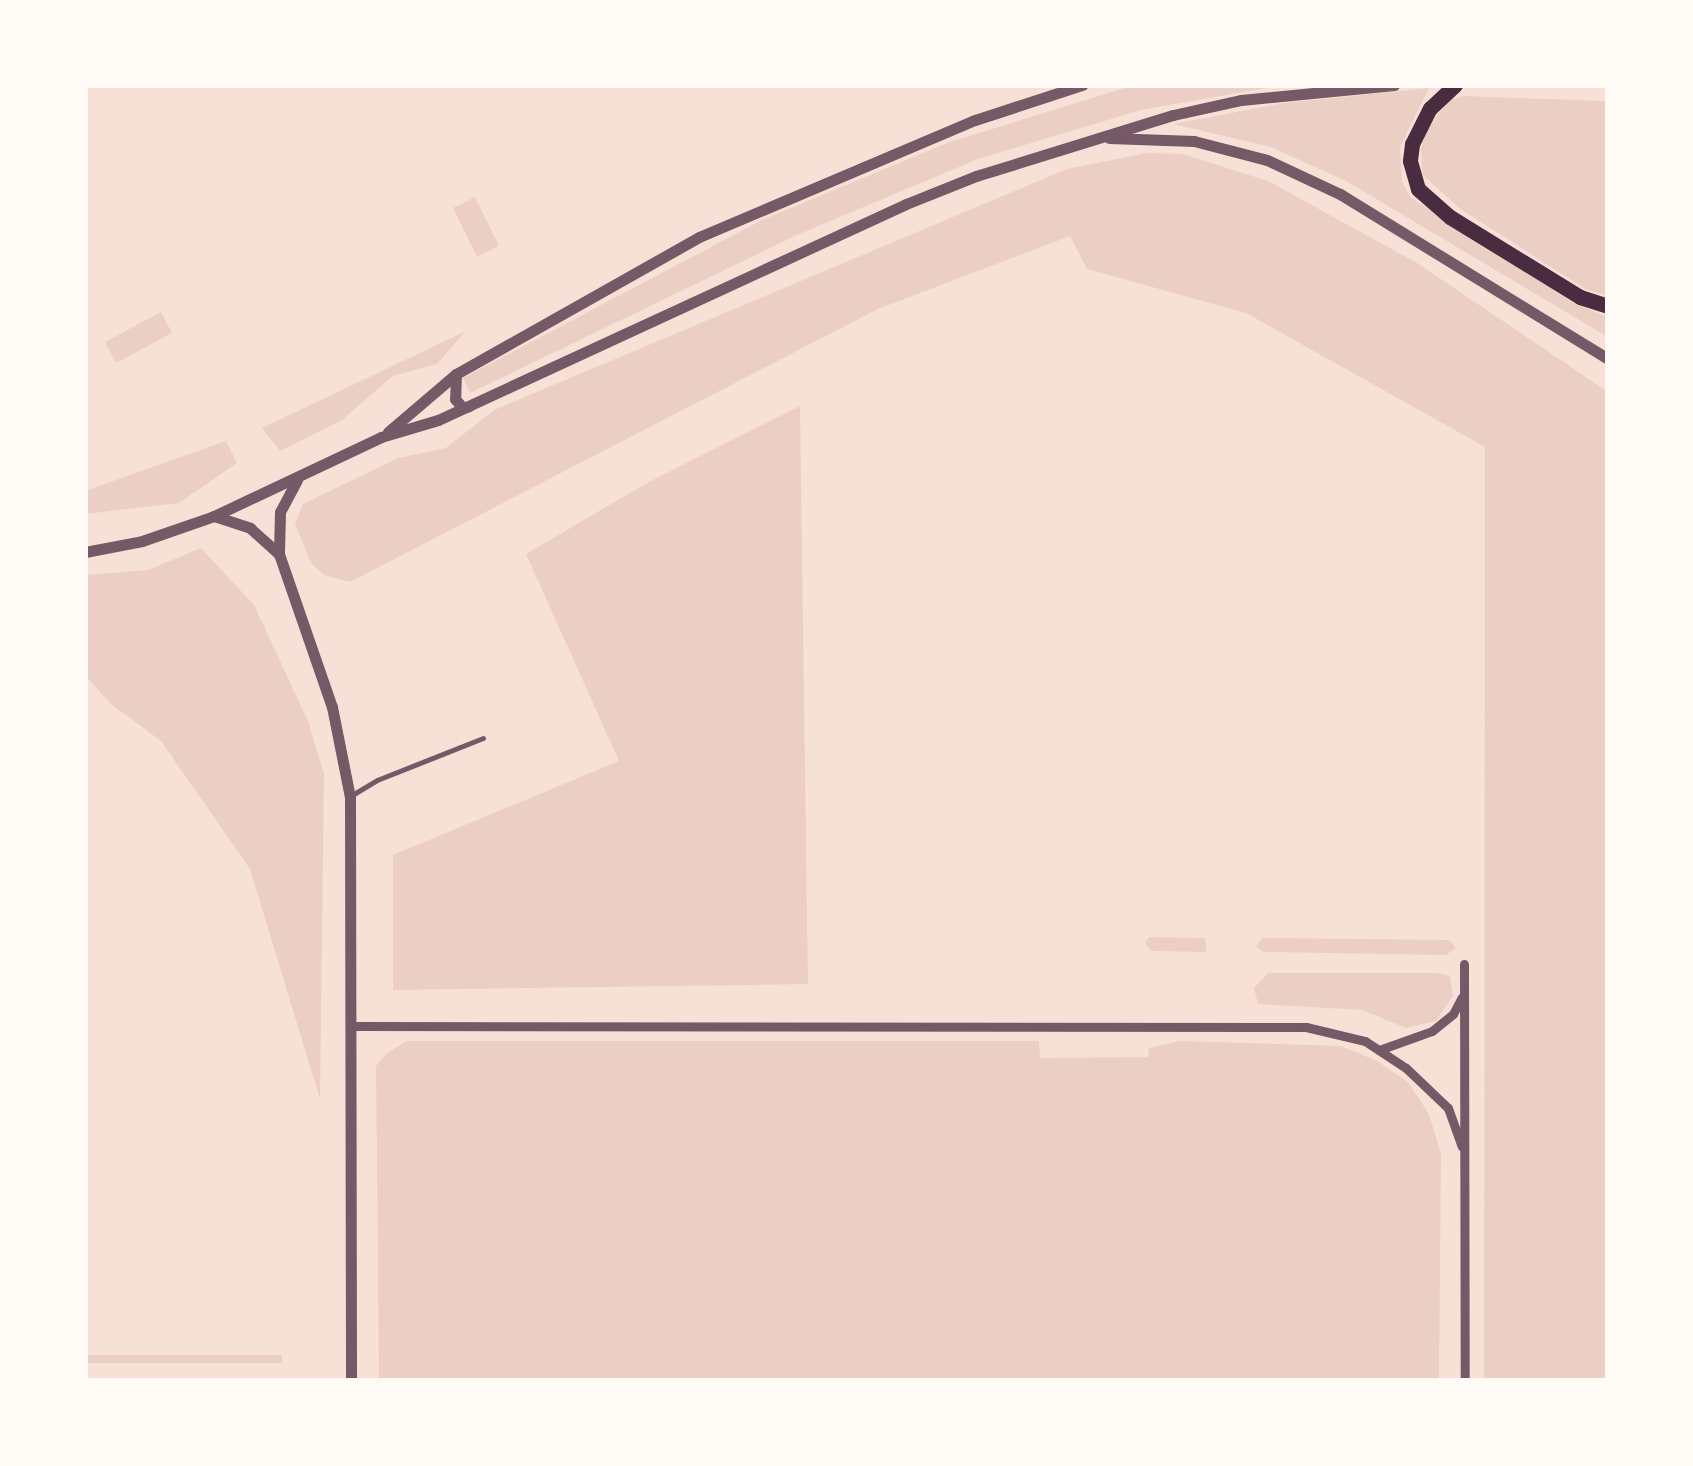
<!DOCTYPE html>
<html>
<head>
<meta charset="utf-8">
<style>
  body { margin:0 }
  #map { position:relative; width:1693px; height:1466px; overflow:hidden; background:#f7e1d7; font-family:Rubik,sans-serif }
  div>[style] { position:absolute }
  .green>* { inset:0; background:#ebcfc5 }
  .service>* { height:5px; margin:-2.5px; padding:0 2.5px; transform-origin:2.5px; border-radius:2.5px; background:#755966 }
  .minor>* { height:9px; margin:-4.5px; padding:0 4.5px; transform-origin:4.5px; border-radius:4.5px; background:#755966 }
  .tertiary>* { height:11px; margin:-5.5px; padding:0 5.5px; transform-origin:5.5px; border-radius:5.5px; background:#755966 }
  .primary>* { height:15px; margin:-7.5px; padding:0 7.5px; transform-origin:7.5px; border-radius:7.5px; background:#4a2c40 }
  span { translate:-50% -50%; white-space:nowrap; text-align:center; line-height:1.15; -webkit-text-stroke:8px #fffaf5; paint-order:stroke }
  .frame { position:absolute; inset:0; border:88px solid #fffaf5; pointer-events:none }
</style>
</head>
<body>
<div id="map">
  <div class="green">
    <i style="clip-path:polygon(1134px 85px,1283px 85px,1141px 110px,978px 159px,797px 235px,470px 393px,463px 378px,762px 220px,947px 143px)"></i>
    <i style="clip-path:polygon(1429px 88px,1400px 147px,1402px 181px,1410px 197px,1575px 304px,1608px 317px,1608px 337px,1346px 181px,1271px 147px,1173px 124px,1284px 103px)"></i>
    <i style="clip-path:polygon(1463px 96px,1606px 101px,1608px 296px,1585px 289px,1459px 208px,1422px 174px,1421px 148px,1427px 130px,1448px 101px)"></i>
    <i style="clip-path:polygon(1147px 153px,1183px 154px,1268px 181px,1417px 263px,1608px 392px,1608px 1381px,1484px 1381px,1485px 447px,1246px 313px,1087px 269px,1070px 236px,878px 309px,350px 582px,324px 575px,311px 563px,295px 524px,303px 504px,398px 458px,446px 448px,494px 410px,1067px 169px)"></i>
    <i style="clip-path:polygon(475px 197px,499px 246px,477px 257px,453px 208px)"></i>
    <i style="clip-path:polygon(161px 312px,172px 333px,116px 363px,105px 342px)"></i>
    <i style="clip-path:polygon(466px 331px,437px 364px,393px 376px,342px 420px,280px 451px,262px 428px)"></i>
    <i style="clip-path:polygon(800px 406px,808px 984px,393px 990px,393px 855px,619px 761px,526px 554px,647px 483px)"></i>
    <i style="clip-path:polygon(226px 441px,237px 463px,179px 503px,85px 514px,85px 491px)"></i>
    <i style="clip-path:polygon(201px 548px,254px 605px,308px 721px,324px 774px,320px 1099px,250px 869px,161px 741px,111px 704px,85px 675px,85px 575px,148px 570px)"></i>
    <i style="clip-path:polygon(1149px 937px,1205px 938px,1206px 952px,1151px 951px,1145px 943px)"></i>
    <i style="clip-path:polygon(1262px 938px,1449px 940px,1456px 948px,1446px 955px,1263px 952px,1256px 946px)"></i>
    <i style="clip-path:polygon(1268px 973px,1437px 973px,1450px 976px,1453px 996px,1436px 1021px,1406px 1028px,1362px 1010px,1258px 1004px,1254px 988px)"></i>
    <i style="clip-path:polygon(407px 1041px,1039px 1041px,1040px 1058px,1148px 1057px,1149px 1048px,1180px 1041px,1341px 1046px,1377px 1061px,1408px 1082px,1429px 1114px,1441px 1154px,1439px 1381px,379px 1381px,376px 1066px,387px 1053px)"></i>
    <i style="clip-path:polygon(85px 1355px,282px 1355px,282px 1363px,85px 1363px)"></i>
  </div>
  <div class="service">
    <i style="left:352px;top:795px;width:29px;rotate:-31deg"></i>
    <i style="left:377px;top:780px;width:114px;rotate:-21.6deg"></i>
  </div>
  <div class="minor">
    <i style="left:1464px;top:964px;width:417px;rotate:89.9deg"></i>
    <i style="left:353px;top:1026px;width:953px;rotate:0.06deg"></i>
    <i style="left:1306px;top:1027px;width:61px;rotate:13.3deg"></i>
    <i style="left:1365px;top:1041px;width:49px;rotate:33.4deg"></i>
    <i style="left:1406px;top:1068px;width:58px;rotate:43.6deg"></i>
    <i style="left:1448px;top:1108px;width:41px;rotate:70.3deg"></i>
    <i style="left:1379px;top:1050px;width:56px;rotate:-19.7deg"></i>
    <i style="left:1432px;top:1031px;width:27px;rotate:-39deg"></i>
    <i style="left:1453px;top:1014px;width:19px;rotate:-62deg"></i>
  </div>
  <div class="tertiary">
    <i style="left:1109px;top:138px;width:85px;rotate:2deg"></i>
    <i style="left:1194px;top:141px;width:75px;rotate:14.6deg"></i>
    <i style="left:1267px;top:160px;width:81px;rotate:25deg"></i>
    <i style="left:1340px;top:194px;width:315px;rotate:31.6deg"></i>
    <i style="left:456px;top:374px;width:25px;rotate:92deg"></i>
    <i style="left:455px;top:399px;width:12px;rotate:48deg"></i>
    <i style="left:463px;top:408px;width:6px;rotate:-18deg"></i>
    <i style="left:388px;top:432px;width:89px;rotate:-40.5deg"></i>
    <i style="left:456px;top:374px;width:279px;rotate:-29.4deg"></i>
    <i style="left:699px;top:237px;width:300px;rotate:-23deg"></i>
    <i style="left:975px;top:120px;width:113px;rotate:-18.1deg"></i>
    <i style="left:297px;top:480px;width:36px;rotate:118deg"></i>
    <i style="left:280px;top:512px;width:42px;rotate:91.4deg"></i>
    <i style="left:279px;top:554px;width:162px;rotate:70.9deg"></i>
    <i style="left:332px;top:707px;width:92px;rotate:78.7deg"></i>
    <i style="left:350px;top:797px;width:584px;rotate:89.9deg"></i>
    <i style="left:214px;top:516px;width:38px;rotate:18deg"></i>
    <i style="left:250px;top:528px;width:38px;rotate:42deg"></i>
    <i style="left:85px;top:552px;width:58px;rotate:-10.9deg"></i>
    <i style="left:142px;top:541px;width:76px;rotate:-19.1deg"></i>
    <i style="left:214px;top:516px;width:185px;rotate:-25.3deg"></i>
    <i style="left:381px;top:437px;width:59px;rotate:-16.6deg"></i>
    <i style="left:438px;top:420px;width:515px;rotate:-24.78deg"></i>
    <i style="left:906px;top:204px;width:75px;rotate:-21.8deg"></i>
    <i style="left:976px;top:176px;width:206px;rotate:-17.2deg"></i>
    <i style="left:1173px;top:115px;width:70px;rotate:-12.4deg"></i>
    <i style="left:1241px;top:100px;width:154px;rotate:-5.6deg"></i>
  </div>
  <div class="primary">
    <i style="left:1455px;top:85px;width:34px;rotate:137deg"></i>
    <i style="left:1430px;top:108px;width:40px;rotate:116.6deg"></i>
    <i style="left:1412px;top:144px;width:17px;rotate:97deg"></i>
    <i style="left:1410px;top:161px;width:29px;rotate:74deg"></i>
    <i style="left:1418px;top:189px;width:43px;rotate:41.2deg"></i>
    <i style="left:1450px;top:217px;width:153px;rotate:31.6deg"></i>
    <i style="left:1580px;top:297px;width:29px;rotate:18deg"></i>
  </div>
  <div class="frame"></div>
</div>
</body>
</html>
